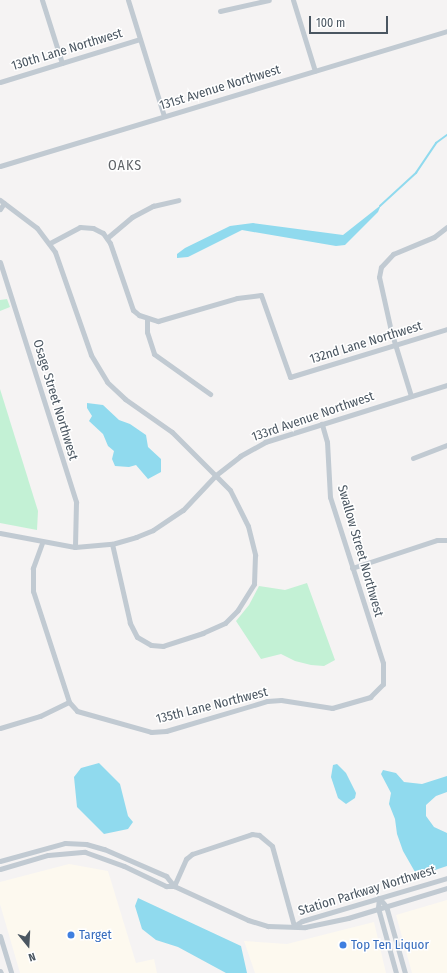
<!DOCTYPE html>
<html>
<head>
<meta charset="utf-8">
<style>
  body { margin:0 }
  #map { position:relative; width:447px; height:973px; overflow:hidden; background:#f5f3f3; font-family:"Fira Sans Condensed",sans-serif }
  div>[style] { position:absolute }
  .commercial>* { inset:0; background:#fdf9ef }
  .green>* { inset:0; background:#c3f1d5 }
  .water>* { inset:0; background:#90daee }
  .stream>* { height:1.5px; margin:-0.75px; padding:0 0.75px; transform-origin:0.75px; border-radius:0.75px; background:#90daee }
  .minor>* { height:5px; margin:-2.5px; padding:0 2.5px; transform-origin:2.5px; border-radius:2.5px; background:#c1cad2 }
  .dots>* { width:11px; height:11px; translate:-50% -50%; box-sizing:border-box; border:2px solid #fff; border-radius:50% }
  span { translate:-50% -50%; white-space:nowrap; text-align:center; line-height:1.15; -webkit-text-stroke:3px #fff; paint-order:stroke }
  .street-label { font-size:13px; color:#4a5661 }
  .shop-label { font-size:13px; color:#366cbe }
  .left { translate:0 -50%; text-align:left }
  .neighbourhood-label { font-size:14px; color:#5f6368; letter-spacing:1px }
  .north { position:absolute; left:8px; top:925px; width:40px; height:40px; -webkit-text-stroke:3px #fff; paint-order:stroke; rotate:162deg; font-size:11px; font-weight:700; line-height:16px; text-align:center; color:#4a5661 }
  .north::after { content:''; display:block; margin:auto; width:14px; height:18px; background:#4a5661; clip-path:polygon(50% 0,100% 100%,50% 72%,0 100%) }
  .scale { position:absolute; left:309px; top:16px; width:79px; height:18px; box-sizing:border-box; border:2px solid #4a5661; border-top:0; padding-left:5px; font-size:12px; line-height:14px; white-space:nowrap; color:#4a5661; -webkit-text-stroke:3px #fff; paint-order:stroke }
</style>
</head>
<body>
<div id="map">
  <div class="commercial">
    <i style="clip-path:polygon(69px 864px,108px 871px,136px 963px,154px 959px,157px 973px,20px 973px,0 904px,0 882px)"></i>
    <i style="clip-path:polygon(447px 900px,447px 973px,412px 973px,396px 915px)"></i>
    <i style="clip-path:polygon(374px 922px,386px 973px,255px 973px,244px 941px,287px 944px)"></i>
  </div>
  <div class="green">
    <i style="clip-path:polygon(7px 299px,10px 307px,0 311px,0 300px)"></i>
    <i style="clip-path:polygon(0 389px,38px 511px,37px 530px,0 523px)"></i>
    <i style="clip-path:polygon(307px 583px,335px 660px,324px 666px,311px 665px,295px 661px,281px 654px,261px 659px,236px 621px,249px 605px,259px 586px,285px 590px)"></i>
  </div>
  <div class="water">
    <i style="clip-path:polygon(381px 205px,378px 212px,345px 245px,336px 246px,242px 230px,188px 257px,177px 258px,177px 254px,185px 248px,230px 226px,253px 223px,343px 235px)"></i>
    <i style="clip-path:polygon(87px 403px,103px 405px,119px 420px,130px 424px,146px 435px,148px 447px,161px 459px,161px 472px,148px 479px,136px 465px,129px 467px,115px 466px,112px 459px,114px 451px,108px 446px,103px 434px,89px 421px,92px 416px,87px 408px)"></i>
    <i style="clip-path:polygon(99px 763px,120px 784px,128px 816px,133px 822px,128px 829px,104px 834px,77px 807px,74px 777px,81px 768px)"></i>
    <i style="clip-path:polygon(337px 764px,346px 773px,356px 793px,355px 798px,346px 804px,338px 798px,331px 777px,333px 765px)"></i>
    <i style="clip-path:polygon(383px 770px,396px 773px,404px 782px,422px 784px,447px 776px,447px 792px,436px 796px,426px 805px,426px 816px,434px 827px,447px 833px,447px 866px,420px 875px,415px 872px,403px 851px,397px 834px,395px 819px,389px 804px,391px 793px,381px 774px)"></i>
    <i style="clip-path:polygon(138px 898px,241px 946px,247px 973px,226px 973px,178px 947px,156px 940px,142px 929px,135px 906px)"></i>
  </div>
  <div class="stream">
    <i style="left:380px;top:206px;width:49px;rotate:-42.5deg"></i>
    <i style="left:416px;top:173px;width:36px;rotate:-56deg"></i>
    <i style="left:436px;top:143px;width:14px;rotate:-36deg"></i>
  </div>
  <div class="minor">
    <i style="left:42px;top:0;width:66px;rotate:72.4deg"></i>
    <i style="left:128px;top:0;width:121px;rotate:72.8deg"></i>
    <i style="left:293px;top:0;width:74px;rotate:72.8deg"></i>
    <i style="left:220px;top:11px;width:50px;rotate:-12.7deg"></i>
    <i style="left:0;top:82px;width:146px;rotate:-17.1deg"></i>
    <i style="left:0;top:166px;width:467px;rotate:-16.8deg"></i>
    <i style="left:0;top:200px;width:46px;rotate:37.1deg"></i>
    <i style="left:37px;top:228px;width:30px;rotate:53deg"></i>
    <i style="left:55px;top:252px;width:109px;rotate:70.7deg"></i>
    <i style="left:91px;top:355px;width:31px;rotate:59deg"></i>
    <i style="left:107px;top:382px;width:25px;rotate:43deg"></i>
    <i style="left:125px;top:399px;width:57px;rotate:35.1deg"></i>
    <i style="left:172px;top:432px;width:82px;rotate:45deg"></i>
    <i style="left:230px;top:490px;width:40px;rotate:63.4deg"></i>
    <i style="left:248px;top:526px;width:30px;rotate:76deg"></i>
    <i style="left:255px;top:555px;width:29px;rotate:92deg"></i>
    <i style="left:254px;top:584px;width:31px;rotate:122deg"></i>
    <i style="left:238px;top:610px;width:18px;rotate:135deg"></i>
    <i style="left:225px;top:623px;width:24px;rotate:156deg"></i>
    <i style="left:203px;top:633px;width:42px;rotate:162deg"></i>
    <i style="left:163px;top:646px;width:12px;rotate:-175deg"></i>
    <i style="left:151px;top:645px;width:16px;rotate:-150deg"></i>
    <i style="left:137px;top:637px;width:16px;rotate:-117deg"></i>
    <i style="left:130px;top:623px;width:81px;rotate:-102.8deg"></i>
    <i style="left:0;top:209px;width:7px;rotate:-56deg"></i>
    <i style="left:107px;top:238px;width:33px;rotate:-40deg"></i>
    <i style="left:132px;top:217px;width:24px;rotate:-28deg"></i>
    <i style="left:153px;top:206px;width:26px;rotate:-13deg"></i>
    <i style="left:50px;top:243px;width:34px;rotate:-28deg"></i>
    <i style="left:80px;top:227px;width:13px;rotate:4deg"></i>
    <i style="left:93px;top:228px;width:11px;rotate:27deg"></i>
    <i style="left:103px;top:233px;width:12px;rotate:55deg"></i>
    <i style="left:110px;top:243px;width:71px;rotate:71.1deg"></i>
    <i style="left:133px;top:310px;width:8px;rotate:40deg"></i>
    <i style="left:139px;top:315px;width:20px;rotate:18deg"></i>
    <i style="left:158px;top:321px;width:82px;rotate:-16.2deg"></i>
    <i style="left:237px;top:298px;width:24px;rotate:-7deg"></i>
    <i style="left:261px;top:295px;width:87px;rotate:70.5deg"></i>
    <i style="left:290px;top:377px;width:164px;rotate:-17deg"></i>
    <i style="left:0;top:262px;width:252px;rotate:72.4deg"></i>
    <i style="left:76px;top:502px;width:45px;rotate:91.3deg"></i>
    <i style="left:147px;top:318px;width:14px;rotate:90deg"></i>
    <i style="left:147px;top:332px;width:23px;rotate:72deg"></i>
    <i style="left:154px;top:354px;width:69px;rotate:35.5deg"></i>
    <i style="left:411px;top:396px;width:68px;rotate:-107.1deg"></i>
    <i style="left:391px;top:331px;width:55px;rotate:-102.5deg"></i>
    <i style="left:379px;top:277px;width:10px;rotate:-79deg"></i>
    <i style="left:381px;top:267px;width:18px;rotate:-47deg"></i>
    <i style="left:393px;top:254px;width:44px;rotate:-22.5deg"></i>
    <i style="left:434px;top:237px;width:16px;rotate:-38deg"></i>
    <i style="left:413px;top:458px;width:36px;rotate:-21deg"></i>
    <i style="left:0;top:533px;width:76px;rotate:10.6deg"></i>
    <i style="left:75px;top:547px;width:37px;rotate:-5deg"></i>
    <i style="left:112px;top:544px;width:25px;rotate:-16deg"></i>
    <i style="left:136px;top:537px;width:18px;rotate:-22deg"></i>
    <i style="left:153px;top:530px;width:36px;rotate:-34deg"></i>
    <i style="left:183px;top:510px;width:48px;rotate:-46.7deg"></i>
    <i style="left:216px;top:475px;width:31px;rotate:-38deg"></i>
    <i style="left:240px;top:456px;width:29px;rotate:-29deg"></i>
    <i style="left:265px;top:442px;width:191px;rotate:-17.4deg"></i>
    <i style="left:42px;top:543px;width:27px;rotate:110deg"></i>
    <i style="left:33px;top:568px;width:23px;rotate:90deg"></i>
    <i style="left:33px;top:591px;width:117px;rotate:72deg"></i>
    <i style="left:69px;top:702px;width:12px;rotate:48deg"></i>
    <i style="left:77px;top:711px;width:77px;rotate:15.8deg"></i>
    <i style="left:151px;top:732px;width:15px;rotate:-4deg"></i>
    <i style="left:166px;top:731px;width:105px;rotate:-16.5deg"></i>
    <i style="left:267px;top:701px;width:14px;rotate:-4deg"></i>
    <i style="left:281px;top:700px;width:52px;rotate:8.9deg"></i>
    <i style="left:332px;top:708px;width:40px;rotate:-16deg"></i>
    <i style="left:370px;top:697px;width:18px;rotate:-45deg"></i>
    <i style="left:383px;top:684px;width:21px;rotate:-90deg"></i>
    <i style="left:383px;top:663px;width:174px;rotate:-107.7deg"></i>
    <i style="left:330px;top:497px;width:55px;rotate:-93.1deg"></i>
    <i style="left:327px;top:442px;width:19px;rotate:-106deg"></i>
    <i style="left:352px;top:568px;width:89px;rotate:-18.2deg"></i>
    <i style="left:437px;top:540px;width:10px"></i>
    <i style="left:0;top:728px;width:42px;rotate:-16.7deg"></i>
    <i style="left:40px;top:716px;width:32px;rotate:-26deg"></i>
    <i style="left:0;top:861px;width:67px;rotate:-15.5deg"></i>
    <i style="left:65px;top:843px;width:21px;rotate:3deg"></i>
    <i style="left:86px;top:844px;width:19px;rotate:16deg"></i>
    <i style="left:104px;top:849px;width:68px;rotate:23.5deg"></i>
    <i style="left:166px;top:876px;width:13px;rotate:51deg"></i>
    <i style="left:0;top:869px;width:50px;rotate:-16.3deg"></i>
    <i style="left:48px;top:855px;width:37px;rotate:-5deg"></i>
    <i style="left:85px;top:852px;width:41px;rotate:19.7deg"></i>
    <i style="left:124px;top:866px;width:47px;rotate:25.5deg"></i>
    <i style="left:166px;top:886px;width:8px"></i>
    <i style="left:174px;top:886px;width:81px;rotate:24.7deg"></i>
    <i style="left:248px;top:920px;width:21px;rotate:17deg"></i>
    <i style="left:268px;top:926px;width:37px;rotate:2deg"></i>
    <i style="left:305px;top:927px;width:44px;rotate:-11.8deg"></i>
    <i style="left:348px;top:918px;width:103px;rotate:-16.9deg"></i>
    <i style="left:174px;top:886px;width:30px;rotate:-66deg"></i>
    <i style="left:186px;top:859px;width:8px;rotate:-40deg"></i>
    <i style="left:192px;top:854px;width:63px;rotate:-18.4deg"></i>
    <i style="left:252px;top:834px;width:7px;rotate:8deg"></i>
    <i style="left:259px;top:835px;width:17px;rotate:40deg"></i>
    <i style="left:272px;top:846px;width:83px;rotate:74.6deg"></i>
    <i style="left:379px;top:898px;width:11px;rotate:49deg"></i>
    <i style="left:386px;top:906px;width:70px;rotate:74.2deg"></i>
    <i style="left:379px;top:898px;width:10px;rotate:96deg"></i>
    <i style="left:378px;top:908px;width:67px;rotate:74.5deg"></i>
    <i style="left:294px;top:926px;width:9px;rotate:-32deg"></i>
    <i style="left:302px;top:921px;width:151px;rotate:-16.5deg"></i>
    <i style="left:0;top:936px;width:39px;rotate:73deg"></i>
    <i style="left:0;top:971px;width:2px;rotate:63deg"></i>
  </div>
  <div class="dots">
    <i style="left:71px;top:935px;background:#3f7fe0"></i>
    <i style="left:343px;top:945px;background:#3f7fe0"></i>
  </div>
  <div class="street-label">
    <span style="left:67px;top:50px;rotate:-17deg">130th Lane Northwest</span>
    <span style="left:220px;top:88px;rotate:-17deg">131st Avenue Northwest</span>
    <span style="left:366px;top:343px;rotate:-17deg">132nd Lane Northwest</span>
    <span style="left:55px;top:400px;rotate:73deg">Osage Street Northwest</span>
    <span style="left:313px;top:417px;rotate:-19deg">133rd Avenue Northwest</span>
    <span style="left:360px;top:551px;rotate:74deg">Swallow Street Northwest</span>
    <span style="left:212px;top:706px;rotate:-14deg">135th Lane Northwest</span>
    <span style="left:367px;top:891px;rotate:-17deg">Station Parkway Northwest</span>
  </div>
  <div class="shop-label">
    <span class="left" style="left:79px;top:935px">Target</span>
    <span class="left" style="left:351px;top:945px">Top Ten Liquor</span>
  </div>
  <div class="neighbourhood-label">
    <span style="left:125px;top:166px">OAKS</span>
  </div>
  <div class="north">N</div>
  <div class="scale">100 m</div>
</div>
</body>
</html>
